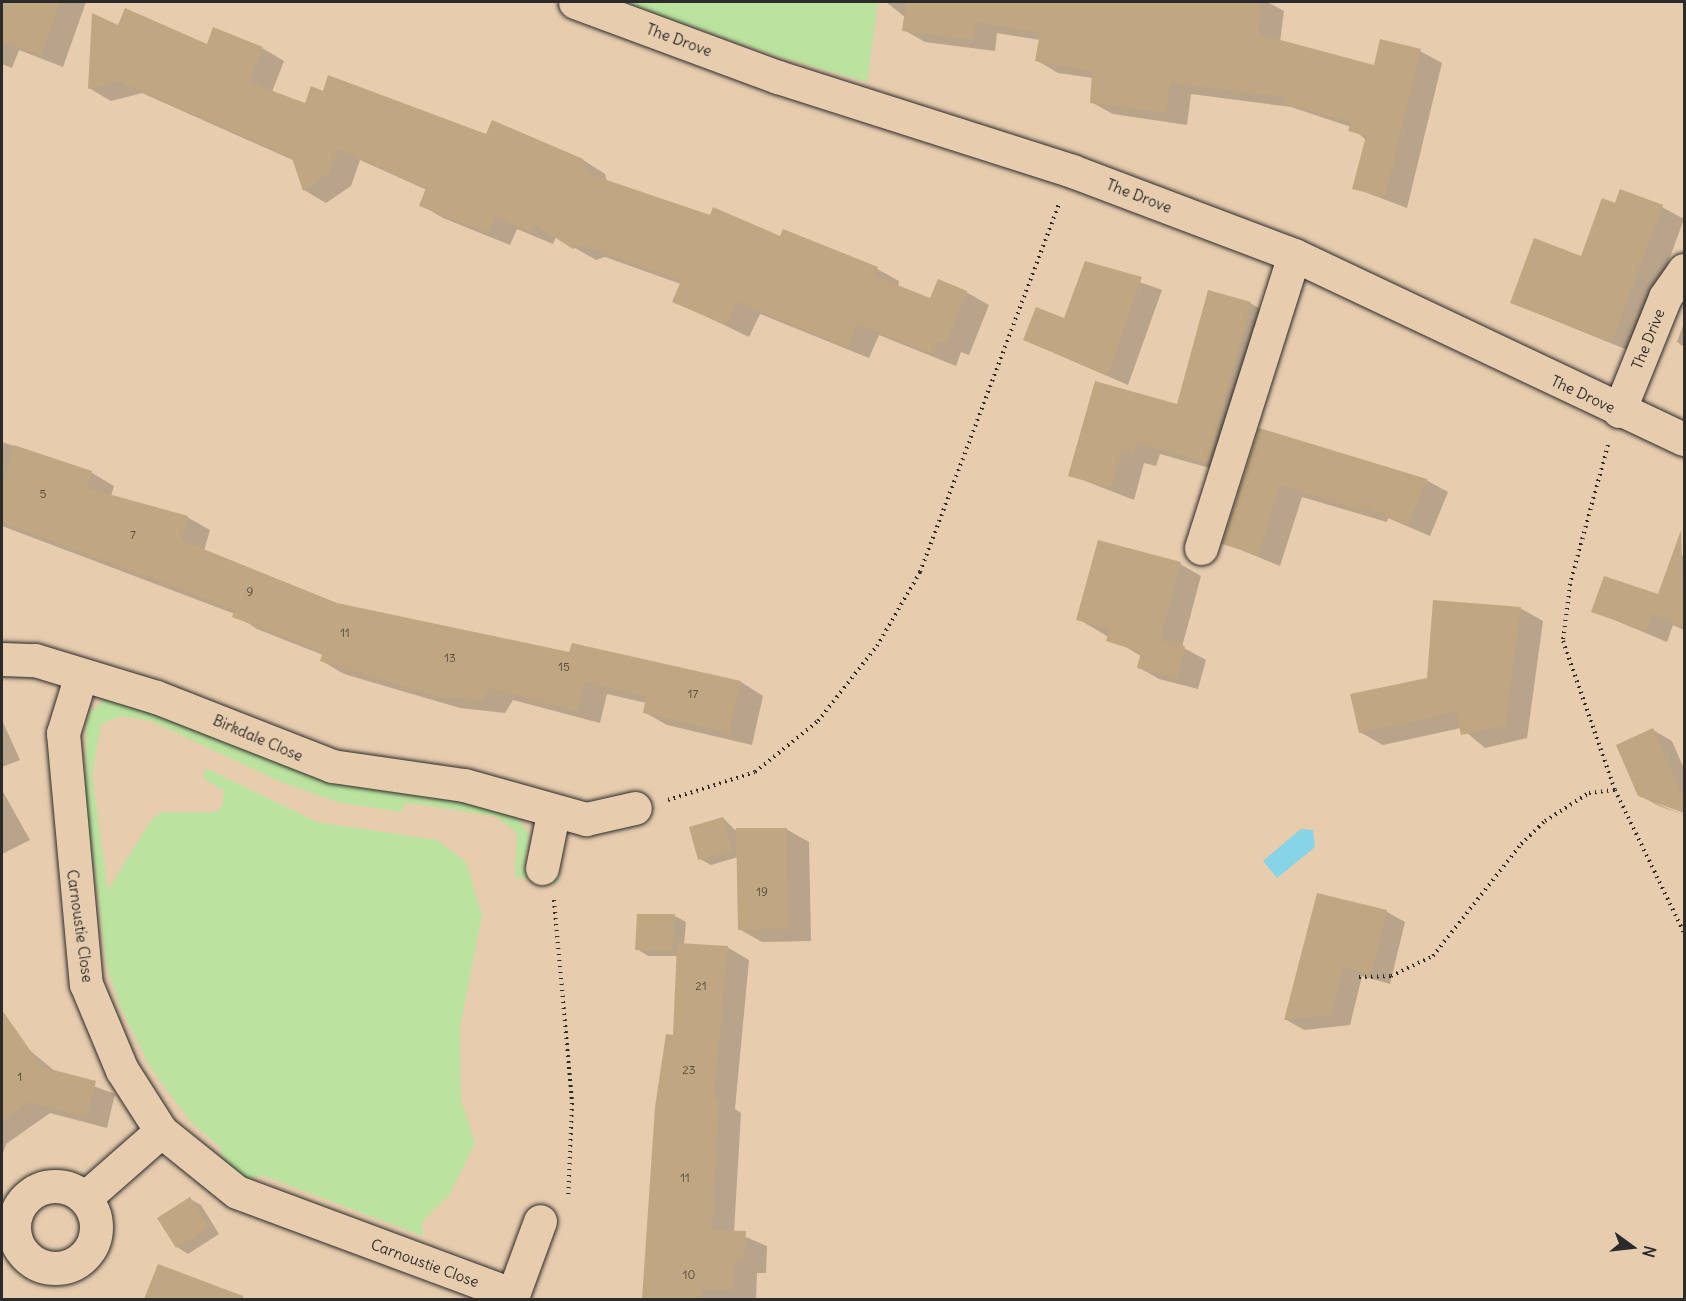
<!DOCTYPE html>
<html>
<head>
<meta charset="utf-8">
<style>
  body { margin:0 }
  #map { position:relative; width:1686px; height:1301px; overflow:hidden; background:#e7ccae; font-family:Delius,sans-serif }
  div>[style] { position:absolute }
  .green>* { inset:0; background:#bbe39f }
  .water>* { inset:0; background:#87d4e6 }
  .shadow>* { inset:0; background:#0003 }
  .building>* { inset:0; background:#c0a781 }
  .path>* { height:4px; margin-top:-2px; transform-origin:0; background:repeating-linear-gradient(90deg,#2b2b2b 0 1.5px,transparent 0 6px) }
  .roads { filter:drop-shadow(0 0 2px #2b2b2b) drop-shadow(0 0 2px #2b2b2b) }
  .minor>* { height:33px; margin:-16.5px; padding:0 16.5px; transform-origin:16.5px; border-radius:16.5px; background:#e7ccae }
  .minor>.ring { margin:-16.5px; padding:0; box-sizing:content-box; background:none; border:33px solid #e7ccae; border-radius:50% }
  span { translate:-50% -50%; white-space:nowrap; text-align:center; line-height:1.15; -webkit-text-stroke:4.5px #e7ccae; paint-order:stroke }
  .number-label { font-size:12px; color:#504a40 }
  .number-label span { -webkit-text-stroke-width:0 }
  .street-label { font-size:15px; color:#2b2b2b }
  .frame { position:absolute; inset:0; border:3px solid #2b2b2b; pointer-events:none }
  .north { position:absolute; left:1602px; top:1217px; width:60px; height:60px; -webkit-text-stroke:4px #e7ccae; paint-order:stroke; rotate:105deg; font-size:16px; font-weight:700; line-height:24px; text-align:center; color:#2b2b2b }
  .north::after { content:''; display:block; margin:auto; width:21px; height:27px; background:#2b2b2b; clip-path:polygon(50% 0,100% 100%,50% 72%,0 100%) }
</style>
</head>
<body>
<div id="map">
  <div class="green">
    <i style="clip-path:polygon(622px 2px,878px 2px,867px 82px,783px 58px)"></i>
    <i style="clip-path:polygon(108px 697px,386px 792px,444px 796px,514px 813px,529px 834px,524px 867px,558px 873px,557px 884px,515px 877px,517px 833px,495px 816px,416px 804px,405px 803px,402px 812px,341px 803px,281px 782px,151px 721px,122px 716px,101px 724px,92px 775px,108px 890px,152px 819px,162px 812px,217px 812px,222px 806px,224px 791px,203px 778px,206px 768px,317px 822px,437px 840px,466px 862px,482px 915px,460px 1027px,461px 1100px,475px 1143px,450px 1194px,422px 1222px,423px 1236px,264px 1176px,245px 1179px,224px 1165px,220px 1147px,190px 1121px,150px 1067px,119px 1004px,106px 963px,93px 854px,76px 816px,86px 803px,86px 727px,90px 712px)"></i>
  </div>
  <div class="water">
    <i style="clip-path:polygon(1301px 829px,1313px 830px,1315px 847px,1277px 878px,1263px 861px)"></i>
  </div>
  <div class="shadow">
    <i style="clip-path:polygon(2px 2px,86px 2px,63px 67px,19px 50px,12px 68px,2px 64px)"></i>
    <i style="clip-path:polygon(886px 2px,1267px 2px,1284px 11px,1280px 42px,1375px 66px,1420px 51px,1442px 63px,1407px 208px,1354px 188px,1366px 140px,1351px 127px,1291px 107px,1191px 94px,1187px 125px,1113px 114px,1091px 102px,1093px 78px,1058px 73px,1036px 60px,1040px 40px,997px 33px,995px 51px,925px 42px,904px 30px,905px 17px)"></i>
    <i style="clip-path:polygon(119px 27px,208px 46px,262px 48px,284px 61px,272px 92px,306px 105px,487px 136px,583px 160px,605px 174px,607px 182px,877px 269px,899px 281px,898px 287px,931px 300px,966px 292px,989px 305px,969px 355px,961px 352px,956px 366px,879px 335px,869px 358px,760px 314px,749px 337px,674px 301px,681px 284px,605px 257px,596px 260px,556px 237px,553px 244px,517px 229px,510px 245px,443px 218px,421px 205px,427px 190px,360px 160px,351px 186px,326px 203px,304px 190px,295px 161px,142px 93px,111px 101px,89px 88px)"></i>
    <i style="clip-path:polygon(1616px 205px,1662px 207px,1684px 219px,1635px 353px,1512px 303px,1582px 258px)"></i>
    <i style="clip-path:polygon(1086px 263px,1162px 290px,1128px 385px,1024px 340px,1065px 320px)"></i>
    <i style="clip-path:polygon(1250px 303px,1273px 316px,1231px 474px,1160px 454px,1156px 466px,1144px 463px,1134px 500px,1070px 475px,1178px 406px)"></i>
    <i style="clip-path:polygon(1684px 323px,1684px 347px,1677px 342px)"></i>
    <i style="clip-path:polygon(1260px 430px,1426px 480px,1448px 492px,1430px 536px,1388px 518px,1387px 522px,1302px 497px,1280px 566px,1224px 543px)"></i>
    <i style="clip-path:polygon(2px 442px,92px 473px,114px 486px,111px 496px,187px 517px,210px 530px,204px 551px,336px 605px,570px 654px,573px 644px,741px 682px,763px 696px,752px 745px,667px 725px,644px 712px,646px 703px,607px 694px,600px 723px,513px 700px,505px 713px,460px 708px,344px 674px,322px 661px,323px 655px,257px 629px,235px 614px,2px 526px)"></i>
    <i style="clip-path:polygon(1675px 553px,1684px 556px,1684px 630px,1673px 625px,1667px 642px,1593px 611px,1659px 596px)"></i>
    <i style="clip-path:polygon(1180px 564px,1201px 576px,1182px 647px,1206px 660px,1198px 689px,1159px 679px,1138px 667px,1141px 656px,1078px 619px)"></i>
    <i style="clip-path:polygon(1520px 608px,1543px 621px,1527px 738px,1485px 748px,1461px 728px,1383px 745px,1360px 732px)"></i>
    <i style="clip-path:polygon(2px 720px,20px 760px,2px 767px)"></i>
    <i style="clip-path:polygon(1653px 730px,1672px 741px,1684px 769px,1684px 811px,1655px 803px,1684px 815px,1659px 806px,1639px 795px)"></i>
    <i style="clip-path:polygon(2px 790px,30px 840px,2px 854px)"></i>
    <i style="clip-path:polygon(723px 818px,735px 830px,786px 829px,809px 842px,811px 941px,762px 942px,739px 929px,738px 857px,711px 865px,700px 859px)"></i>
    <i style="clip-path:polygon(1318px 895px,1387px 912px,1405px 922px,1390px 984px,1362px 976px,1350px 1025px,1304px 1030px,1285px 1019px)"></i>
    <i style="clip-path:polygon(639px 916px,675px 916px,686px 922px,684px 945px,727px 947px,749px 960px,735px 1109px,741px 1113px,734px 1232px,767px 1246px,766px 1273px,757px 1273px,756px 1300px,644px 1300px,657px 1107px,675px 1036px,678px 956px,648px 956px,637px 949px)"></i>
    <i style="clip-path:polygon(28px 1049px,56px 1072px,115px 1094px,107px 1128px,50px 1113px,6px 1144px,2px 1156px,2px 1067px)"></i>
    <i style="clip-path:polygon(190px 1199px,201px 1205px,219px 1234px,188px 1254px,177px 1247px)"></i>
    <i style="clip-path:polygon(159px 1266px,227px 1292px,241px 1300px,146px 1300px)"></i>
  </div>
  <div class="building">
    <i style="clip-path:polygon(2px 2px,60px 2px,41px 56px,2px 41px)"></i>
    <i style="clip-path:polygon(906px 2px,1262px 2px,1258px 34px,1374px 65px,1380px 39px,1421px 49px,1385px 197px,1352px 189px,1366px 136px,1348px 131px,1351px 122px,1284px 104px,1285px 97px,1170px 83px,1166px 113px,1090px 103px,1092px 71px,1035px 61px,1040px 33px,976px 22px,974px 40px,902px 31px)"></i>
    <i style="clip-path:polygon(125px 8px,207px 44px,213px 27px,263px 47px,249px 82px,305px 103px,311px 86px,323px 91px,328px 75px,486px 134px,492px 120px,583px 159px,586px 173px,710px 215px,713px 207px,780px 236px,783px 229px,878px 267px,875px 276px,930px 298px,938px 279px,967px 291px,946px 344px,938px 341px,933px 354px,857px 324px,847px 347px,737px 302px,726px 325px,672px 302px,681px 281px,582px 245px,573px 249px,534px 224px,531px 232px,495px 217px,488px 233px,419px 206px,426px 188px,338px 149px,329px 173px,303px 191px,292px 158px,118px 81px,88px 89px,92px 13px,118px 25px)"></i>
    <i style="clip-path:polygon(1620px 189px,1663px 205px,1612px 342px,1510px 303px,1534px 238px,1581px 256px,1602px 198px,1615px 203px)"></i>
    <i style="clip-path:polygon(1085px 261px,1142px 277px,1108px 375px,1023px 340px,1036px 307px,1064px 318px)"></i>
    <i style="clip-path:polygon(1208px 290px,1251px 302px,1208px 463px,1137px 442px,1134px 455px,1122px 451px,1111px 488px,1068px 476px,1095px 381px,1177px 404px)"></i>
    <i style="clip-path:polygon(1259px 428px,1427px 479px,1408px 525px,1367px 507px,1365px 511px,1280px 485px,1258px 555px,1222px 544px)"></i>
    <i style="clip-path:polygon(14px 445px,92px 471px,87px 488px,188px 516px,181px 540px,337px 603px,569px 652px,572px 643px,741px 681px,729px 733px,643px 713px,646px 697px,585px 682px,577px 711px,490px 688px,482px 701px,436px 696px,320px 661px,323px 652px,232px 617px,235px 610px,2px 522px,2px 484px)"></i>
    <i style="clip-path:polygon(1681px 530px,1684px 627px,1652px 614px,1646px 631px,1591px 612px,1604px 576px,1658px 594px)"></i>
    <i style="clip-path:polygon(1098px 540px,1181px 562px,1160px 640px,1185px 646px,1177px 678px,1137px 668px,1141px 652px,1106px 641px,1110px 629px,1076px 620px)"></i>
    <i style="clip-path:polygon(1433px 600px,1521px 607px,1505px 726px,1461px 735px,1456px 712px,1359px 733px,1350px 694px,1427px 678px)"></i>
    <i style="clip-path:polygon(1653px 728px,1684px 799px,1684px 813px,1638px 796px,1616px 745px)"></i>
    <i style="clip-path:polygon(723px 817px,733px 850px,698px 860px,689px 827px)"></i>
    <i style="clip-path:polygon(736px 828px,787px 828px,788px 928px,738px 930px)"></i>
    <i style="clip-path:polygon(1317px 893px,1387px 910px,1371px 974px,1343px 967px,1331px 1015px,1284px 1020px)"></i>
    <i style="clip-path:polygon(637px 914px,675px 914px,672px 951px,635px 950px)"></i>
    <i style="clip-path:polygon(677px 943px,728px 946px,714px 1097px,719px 1098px,712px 1230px,746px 1231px,744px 1261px,735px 1261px,734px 1290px,702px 1289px,702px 1299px,642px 1299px,655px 1107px,666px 1034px,673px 1035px)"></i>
    <i style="clip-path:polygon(2px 1010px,42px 1067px,96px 1081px,87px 1118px,29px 1102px,2px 1122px)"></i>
    <i style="clip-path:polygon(190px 1197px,209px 1228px,176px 1248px,157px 1218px)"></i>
    <i style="clip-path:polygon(158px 1264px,243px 1296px,243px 1299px,144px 1299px)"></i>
  </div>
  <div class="path">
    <i style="left:1608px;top:445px;width:144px;rotate:105.3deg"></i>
    <i style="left:1570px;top:584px;width:57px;rotate:97deg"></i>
    <i style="left:1563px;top:641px;width:158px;rotate:70.8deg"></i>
    <i style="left:1615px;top:790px;width:159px;rotate:64.2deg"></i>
    <i style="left:668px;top:800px;width:91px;rotate:-17.8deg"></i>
    <i style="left:755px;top:772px;width:81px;rotate:-39deg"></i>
    <i style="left:818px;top:721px;width:95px;rotate:-51.8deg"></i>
    <i style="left:877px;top:646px;width:86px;rotate:-59.8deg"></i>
    <i style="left:920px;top:572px;width:392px;rotate:-69.3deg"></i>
    <i style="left:554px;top:900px;width:204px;rotate:84.9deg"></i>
    <i style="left:572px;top:1103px;width:95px;rotate:92.4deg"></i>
    <i style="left:1359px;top:977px;width:32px;rotate:-2deg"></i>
    <i style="left:1391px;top:976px;width:47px;rotate:-25.5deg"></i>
    <i style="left:1433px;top:956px;width:142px;rotate:-51.8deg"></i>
    <i style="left:1521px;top:844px;width:33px;rotate:-44deg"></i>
    <i style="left:1545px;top:821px;width:52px;rotate:-32.5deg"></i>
    <i style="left:1589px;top:793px;width:26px;rotate:-7deg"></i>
  </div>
  <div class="roads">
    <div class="minor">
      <i style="left:575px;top:2px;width:216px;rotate:20.3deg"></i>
      <i style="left:778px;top:77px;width:309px;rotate:17.7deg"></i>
      <i style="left:1072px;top:171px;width:237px;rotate:20.7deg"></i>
      <i style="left:1294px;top:255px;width:431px;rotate:25.3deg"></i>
      <i style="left:1619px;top:411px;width:123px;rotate:-68deg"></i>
      <i style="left:1665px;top:297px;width:33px;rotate:-55deg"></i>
      <i style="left:1201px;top:548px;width:307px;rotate:-72.4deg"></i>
      <i style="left:2px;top:659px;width:33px;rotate:2deg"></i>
      <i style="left:35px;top:660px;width:127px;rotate:17deg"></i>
      <i style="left:156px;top:697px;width:189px;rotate:21.4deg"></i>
      <i style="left:332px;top:766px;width:133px;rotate:8.2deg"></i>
      <i style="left:464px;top:785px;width:127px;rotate:15.6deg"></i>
      <i style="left:586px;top:819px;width:50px;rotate:-12.7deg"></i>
      <i style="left:81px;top:675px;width:61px;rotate:107.2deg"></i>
      <i style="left:63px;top:733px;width:252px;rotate:84.8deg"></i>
      <i style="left:86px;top:984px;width:93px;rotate:67.3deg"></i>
      <i style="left:122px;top:1070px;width:72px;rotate:57.4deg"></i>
      <i style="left:161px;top:1131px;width:97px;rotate:38.8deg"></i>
      <i style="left:237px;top:1192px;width:293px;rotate:20.4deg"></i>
      <i style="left:542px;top:868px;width:55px;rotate:-78.5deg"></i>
      <i class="ring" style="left:14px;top:1186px;width:49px;height:49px"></i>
      <i style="left:86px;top:1197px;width:100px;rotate:-41.3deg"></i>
      <i style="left:511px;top:1300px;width:84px;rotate:-69.8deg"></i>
    </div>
  </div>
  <div class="number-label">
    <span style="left:43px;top:494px">5</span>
    <span style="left:133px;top:535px">7</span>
    <span style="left:250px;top:592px">9</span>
    <span style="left:345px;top:633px">11</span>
    <span style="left:450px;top:658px">13</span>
    <span style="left:564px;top:667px">15</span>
    <span style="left:693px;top:694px">17</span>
    <span style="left:762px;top:892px">19</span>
    <span style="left:701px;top:986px">21</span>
    <span style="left:689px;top:1070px">23</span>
    <span style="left:20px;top:1077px">1</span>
    <span style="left:685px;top:1178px">11</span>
    <span style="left:689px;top:1275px">10</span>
  </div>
  <div class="street-label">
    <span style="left:679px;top:40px;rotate:20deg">The Drove</span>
    <span style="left:1139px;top:196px;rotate:21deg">The Drove</span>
    <span style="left:1648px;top:339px;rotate:-68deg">The Drive</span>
    <span style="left:1583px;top:394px;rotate:25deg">The Drove</span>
    <span style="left:258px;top:738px;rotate:23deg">Birkdale Close</span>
    <span style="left:80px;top:926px;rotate:82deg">Carnoustie Close</span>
    <span style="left:425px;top:1263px;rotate:20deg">Carnoustie Close</span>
  </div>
  <div class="frame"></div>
  <div class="north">N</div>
</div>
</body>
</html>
